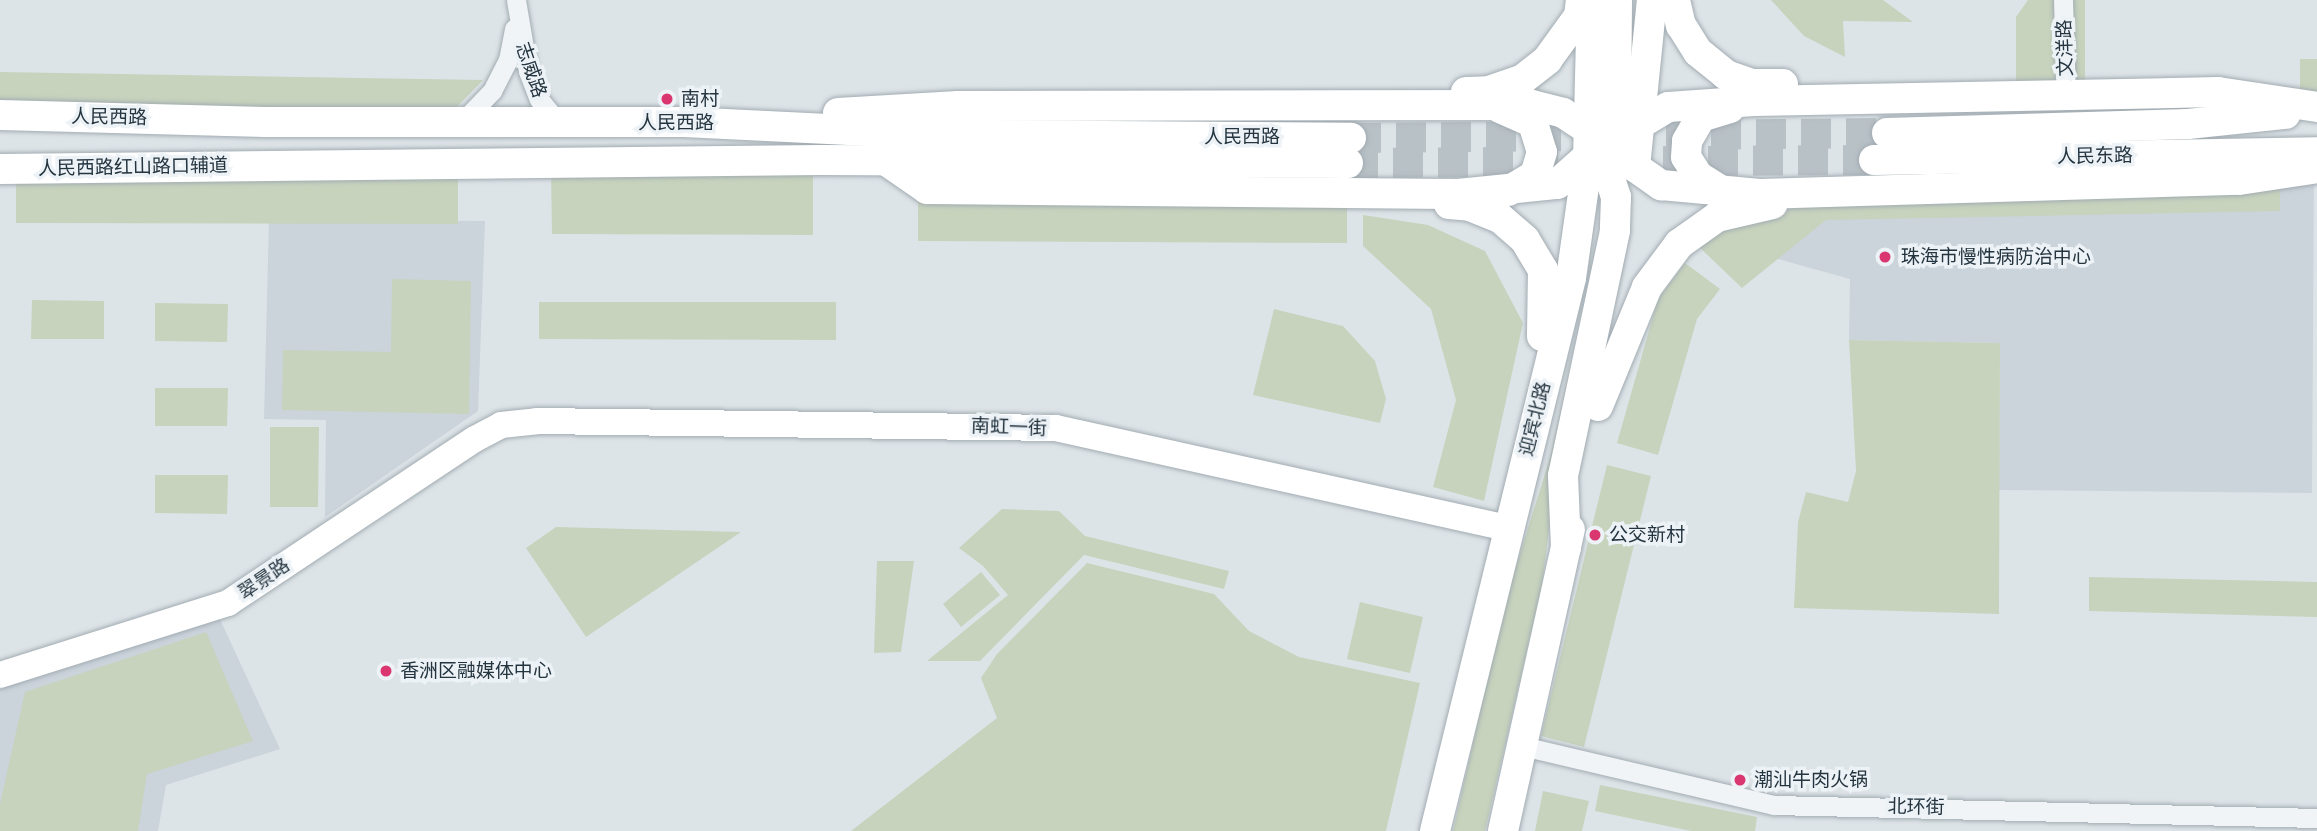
<!DOCTYPE html>
<html>
<head>
<meta charset="utf-8">
<style>
  body { margin:0 }
  #map { position:relative; width:2317px; height:831px; overflow:hidden; background:#dde4e8; font-family:"Roboto Condensed","Noto Sans SC",sans-serif }
  div>[style] { position:absolute }
  .built>* { inset:0; background:#cbd3db }
  .green>* { inset:0; background:#c7d3bd }
  .primary-tunnel>* { height:30px; margin-top:-15px; transform-origin:0; background:repeating-linear-gradient(90deg,#b8c1c6 0 30px,transparent 0 45px) }
  .roads { filter:drop-shadow(0 0 2px #a2acb2) drop-shadow(0 0 2px #a2acb2) }
  .street>* { height:19px; margin:-9.5px; padding:0 9.5px; transform-origin:9.5px; border-radius:9.5px; background:#f0f4f6 }
  .secondary>* { height:26px; margin:-13px; padding:0 13px; transform-origin:13px; border-radius:13px; background:#fff }
  .primary>* { height:30px; margin:-15px; padding:0 15px; transform-origin:15px; border-radius:15px; background:#fff }
  .dots>* { width:19px; height:19px; translate:-50% -50%; box-sizing:border-box; border:4px solid #ecf2f6; border-radius:50% }
  span { translate:-50% -50%; white-space:nowrap; text-align:center; line-height:1.15; -webkit-text-stroke:7px #ecf2f6; paint-order:stroke }
  .street-label { font-size:19px; color:#253540 }
  .poi-label { font-size:19px; color:#253540 }
  .left { translate:0 -50%; text-align:left }
</style>
</head>
<body>
<div id="map">
  <div class="built">
    <i style="clip-path:polygon(2314px 169px,2312px 493px,1999px 490px,2000px 343px,1849px 340px,1850px 279px,1692px 235px,1766px 205px)"></i>
    <i style="clip-path:polygon(269px 220px,485px 221px,478px 411px,325px 517px,326px 420px,264px 419px)"></i>
    <i style="clip-path:polygon(218px 615px,280px 749px,166px 785px,158px 831px,0 831px,0 688px)"></i>
  </div>
  <div class="green">
    <i style="clip-path:polygon(1771px 0,1883px 0,1913px 22px,1843px 21px,1845px 57px,1804px 36px)"></i>
    <i style="clip-path:polygon(2028px 0,2085px 0,2085px 80px,2016px 81px,2016px 17px)"></i>
    <i style="clip-path:polygon(2300px 59px,2317px 59px,2317px 94px,2300px 95px)"></i>
    <i style="clip-path:polygon(0 72px,483px 80px,449px 115px,0 111px)"></i>
    <i style="clip-path:polygon(16px 172px,458px 174px,458px 224px,16px 223px)"></i>
    <i style="clip-path:polygon(551px 172px,813px 172px,813px 235px,552px 234px)"></i>
    <i style="clip-path:polygon(2280px 187px,2280px 211px,1826px 220px,1742px 288px,1695px 243px,1748px 218px,1824px 202px)"></i>
    <i style="clip-path:polygon(918px 197px,1347px 199px,1347px 243px,918px 241px)"></i>
    <i style="clip-path:polygon(1363px 215px,1428px 225px,1485px 251px,1523px 323px,1484px 501px,1433px 487px,1456px 400px,1431px 309px,1363px 246px)"></i>
    <i style="clip-path:polygon(1685px 263px,1720px 289px,1697px 319px,1658px 455px,1617px 443px,1658px 299px)"></i>
    <i style="clip-path:polygon(392px 279px,471px 281px,469px 414px,282px 410px,283px 350px,391px 352px)"></i>
    <i style="clip-path:polygon(1588px 292px,1558px 457px,1542px 586px,1485px 831px,1453px 831px,1505px 601px,1550px 458px)"></i>
    <i style="clip-path:polygon(32px 300px,104px 301px,104px 339px,31px 339px)"></i>
    <i style="clip-path:polygon(539px 302px,836px 302px,836px 340px,539px 339px)"></i>
    <i style="clip-path:polygon(155px 303px,228px 304px,227px 342px,155px 341px)"></i>
    <i style="clip-path:polygon(1274px 309px,1343px 326px,1375px 361px,1386px 399px,1380px 423px,1253px 395px)"></i>
    <i style="clip-path:polygon(1849px 340px,2000px 343px,1999px 614px,1794px 608px,1798px 522px,1806px 492px,1848px 502px,1856px 471px)"></i>
    <i style="clip-path:polygon(155px 388px,228px 388px,227px 426px,155px 426px)"></i>
    <i style="clip-path:polygon(270px 427px,319px 427px,318px 507px,270px 507px)"></i>
    <i style="clip-path:polygon(1607px 465px,1651px 476px,1584px 747px,1541px 736px)"></i>
    <i style="clip-path:polygon(155px 475px,228px 475px,227px 514px,155px 513px)"></i>
    <i style="clip-path:polygon(1002px 509px,1059px 511px,1085px 536px,1229px 571px,1224px 589px,1084px 555px,980px 661px,927px 661px,1008px 595px,983px 566px,959px 548px)"></i>
    <i style="clip-path:polygon(556px 527px,741px 532px,586px 637px,526px 548px)"></i>
    <i style="clip-path:polygon(877px 561px,914px 561px,901px 652px,874px 653px)"></i>
    <i style="clip-path:polygon(1087px 563px,1214px 594px,1249px 631px,1299px 657px,1420px 683px,1386px 831px,851px 831px,997px 718px,981px 678px,997px 654px)"></i>
    <i style="clip-path:polygon(981px 572px,1000px 595px,961px 627px,943px 604px)"></i>
    <i style="clip-path:polygon(2089px 577px,2317px 582px,2317px 617px,2089px 611px)"></i>
    <i style="clip-path:polygon(1360px 602px,1423px 617px,1410px 673px,1347px 659px)"></i>
    <i style="clip-path:polygon(206px 632px,253px 741px,147px 774px,138px 831px,0 831px,0 804px,25px 692px)"></i>
    <i style="clip-path:polygon(1600px 785px,1757px 817px,1755px 831px,1691px 831px,1595px 811px)"></i>
    <i style="clip-path:polygon(1543px 791px,1589px 801px,1582px 831px,1535px 831px)"></i>
  </div>
  <div class="primary-tunnel">
    <i style="left:1351px;top:138px;width:536px;rotate:-0.53deg"></i>
    <i style="left:1348px;top:163px;width:526px;rotate:-0.33deg"></i>
  </div>
  <div class="roads">
    <div class="street">
      <i style="left:516px;top:0;width:72px;rotate:80.4deg"></i>
      <i style="left:528px;top:71px;width:30px;rotate:69deg"></i>
      <i style="left:539px;top:99px;width:32px;rotate:51deg"></i>
      <i style="left:2063px;top:0;width:96px;rotate:88.2deg"></i>
      <i style="left:461px;top:123px;width:45px;rotate:-45.9deg"></i>
      <i style="left:492px;top:91px;width:35px;rotate:-63deg"></i>
      <i style="left:508px;top:60px;width:32px;rotate:-79deg"></i>
      <i style="left:1522px;top:746px;width:259px;rotate:13.2deg"></i>
      <i style="left:1774px;top:805px;width:543px;rotate:1.37deg"></i>
    </div>
    <div class="secondary">
      <i style="left:0;top:675px;width:239px;rotate:-17.5deg"></i>
      <i style="left:228px;top:603px;width:296px;rotate:-33.6deg"></i>
      <i style="left:475px;top:439px;width:30px;rotate:-28deg"></i>
      <i style="left:501px;top:425px;width:36px;rotate:-6deg"></i>
      <i style="left:537px;top:421px;width:519px;rotate:0.77deg"></i>
      <i style="left:1056px;top:428px;width:463px;rotate:12.5deg"></i>
    </div>
    <div class="primary">
      <i style="left:1617px;top:0;width:124px;rotate:90.5deg"></i>
      <i style="left:1616px;top:124px;width:47px;rotate:66.2deg"></i>
      <i style="left:1635px;top:167px;width:32px;rotate:35deg"></i>
      <i style="left:1661px;top:185px;width:99px;rotate:5.2deg"></i>
      <i style="left:1760px;top:194px;width:479px;rotate:-1.7deg"></i>
      <i style="left:2239px;top:180px;width:79px;rotate:-8.7deg"></i>
      <i style="left:1675px;top:0;width:26px;rotate:77deg"></i>
      <i style="left:1681px;top:25px;width:32px;rotate:58deg"></i>
      <i style="left:1698px;top:52px;width:36px;rotate:39deg"></i>
      <i style="left:1726px;top:75px;width:28px;rotate:19deg"></i>
      <i style="left:1752px;top:84px;width:31px"></i>
      <i style="left:1466px;top:92px;width:23px;rotate:-2deg"></i>
      <i style="left:1489px;top:91px;width:36px;rotate:-19deg"></i>
      <i style="left:1523px;top:79px;width:31px;rotate:-38deg"></i>
      <i style="left:1547px;top:60px;width:54px;rotate:-54deg"></i>
      <i style="left:1579px;top:16px;width:16px;rotate:-83deg"></i>
      <i style="left:1500px;top:108px;width:36px;rotate:24deg"></i>
      <i style="left:1533px;top:123px;width:30px;rotate:73deg"></i>
      <i style="left:1542px;top:152px;width:24px;rotate:107deg"></i>
      <i style="left:1535px;top:175px;width:31px;rotate:149deg"></i>
      <i style="left:838px;top:113px;width:120px;rotate:-3.3deg"></i>
      <i style="left:958px;top:106px;width:574px;rotate:-0.1deg"></i>
      <i style="left:1532px;top:105px;width:32px;rotate:14deg"></i>
      <i style="left:1563px;top:113px;width:30px;rotate:33deg"></i>
      <i style="left:1588px;top:129px;width:19px;rotate:55deg"></i>
      <i style="left:1599px;top:145px;width:55px;rotate:71.9deg"></i>
      <i style="left:1616px;top:197px;width:34px;rotate:92deg"></i>
      <i style="left:1615px;top:231px;width:250px;rotate:102deg"></i>
      <i style="left:1563px;top:476px;width:72px;rotate:87.6deg"></i>
      <i style="left:0;top:115px;width:265px;rotate:1.5deg"></i>
      <i style="left:265px;top:122px;width:419px"></i>
      <i style="left:684px;top:122px;width:268px;rotate:2.8deg"></i>
      <i style="left:952px;top:135px;width:399px;rotate:0.4deg"></i>
      <i style="left:1887px;top:133px;width:301px;rotate:-1.7deg"></i>
      <i style="left:2188px;top:124px;width:98px;rotate:-5.9deg"></i>
      <i style="left:1632px;top:134px;width:13px;rotate:-51deg"></i>
      <i style="left:1640px;top:124px;width:33px;rotate:-31deg"></i>
      <i style="left:1668px;top:107px;width:86px;rotate:-4deg"></i>
      <i style="left:1754px;top:101px;width:464px;rotate:-1.1deg"></i>
      <i style="left:2218px;top:92px;width:100px;rotate:8.6deg"></i>
      <i style="left:885px;top:160px;width:51px;rotate:34.6deg"></i>
      <i style="left:927px;top:189px;width:531px;rotate:0.54deg"></i>
      <i style="left:1458px;top:194px;width:100px;rotate:-5.8deg"></i>
      <i style="left:1557px;top:184px;width:50px;rotate:-41.7deg"></i>
      <i style="left:1874px;top:160px;width:443px;rotate:-1deg"></i>
      <i style="left:1635px;top:167px;width:168px;rotate:-84.2deg"></i>
      <i style="left:0;top:169px;width:821px;rotate:-0.63deg"></i>
      <i style="left:821px;top:160px;width:527px;rotate:0.33deg"></i>
      <i style="left:1722px;top:191px;width:28px;rotate:-148deg"></i>
      <i style="left:1698px;top:176px;width:22px;rotate:-122deg"></i>
      <i style="left:1686px;top:157px;width:16px;rotate:-86deg"></i>
      <i style="left:1687px;top:141px;width:28px;rotate:-60deg"></i>
      <i style="left:1701px;top:117px;width:30px;rotate:-17deg"></i>
      <i style="left:1449px;top:204px;width:21px;rotate:5deg"></i>
      <i style="left:1470px;top:206px;width:32px;rotate:22deg"></i>
      <i style="left:1500px;top:218px;width:33px;rotate:41deg"></i>
      <i style="left:1525px;top:240px;width:35px;rotate:59deg"></i>
      <i style="left:1543px;top:270px;width:66px;rotate:90.9deg"></i>
      <i style="left:1598px;top:406px;width:129px;rotate:-67.6deg"></i>
      <i style="left:1647px;top:287px;width:54px;rotate:-53.3deg"></i>
      <i style="left:1679px;top:244px;width:47px;rotate:-35.4deg"></i>
      <i style="left:1717px;top:217px;width:57px;rotate:-13.1deg"></i>
      <i style="left:1435px;top:831px;width:569px;rotate:-76.18deg"></i>
      <i style="left:1571px;top:278px;width:120px;rotate:-81.9deg"></i>
      <i style="left:1588px;top:159px;width:159px;rotate:-88.6deg"></i>
      <i style="left:1503px;top:831px;width:309px;rotate:-77.5deg"></i>
    </div>
  </div>
  <div class="dots">
    <i style="left:667px;top:99px;background:#da3670"></i>
    <i style="left:1885px;top:257px;background:#da3670"></i>
    <i style="left:1595px;top:535px;background:#da3670"></i>
    <i style="left:386px;top:671px;background:#da3670"></i>
    <i style="left:1740px;top:780px;background:#da3670"></i>
  </div>
  <div class="street-label">
    <span style="left:2065px;top:48px;rotate:-92deg">文洋路</span>
    <span style="left:531px;top:70px;rotate:71deg">志威路</span>
    <span style="left:109px;top:117px;rotate:1deg">人民西路</span>
    <span style="left:676px;top:123px">人民西路</span>
    <span style="left:1242px;top:137px">人民西路</span>
    <span style="left:2095px;top:156px;rotate:-1deg">人民东路</span>
    <span style="left:133px;top:167px;rotate:-1deg">人民西路红山路口辅道</span>
    <span style="left:1535px;top:419px;rotate:-76deg">迎宾北路</span>
    <span style="left:1009px;top:427px;rotate:2deg">南虹一街</span>
    <span style="left:264px;top:579px;rotate:-34deg">翠景路</span>
    <span style="left:1916px;top:807px;rotate:1deg">北环街</span>
  </div>
  <div class="poi-label">
    <span class="left" style="left:681px;top:99px">南村</span>
    <span class="left" style="left:1901px;top:257px">珠海市慢性病防治中心</span>
    <span class="left" style="left:1609px;top:535px">公交新村</span>
    <span class="left" style="left:400px;top:671px">香洲区融媒体中心</span>
    <span class="left" style="left:1754px;top:780px">潮汕牛肉火锅</span>
  </div>
</div>
</body>
</html>
